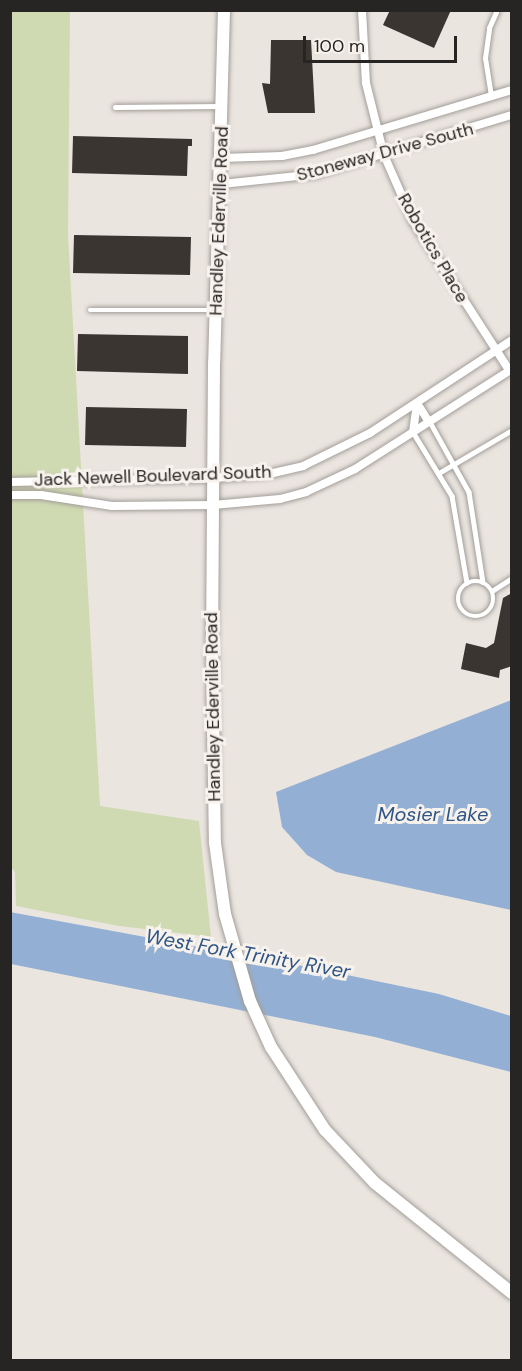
<!DOCTYPE html>
<html>
<head>
<meta charset="utf-8">
<style>
  body { margin:0 }
  #map { position:relative; width:522px; height:1371px; overflow:hidden; background:#ebe5e0; font-family:"DM Sans",sans-serif }
  div>[style] { position:absolute }
  .green>* { inset:0; background:#d0dab2 }
  .water>* { inset:0; background:#93b0d4 }
  .building>* { inset:0; background:#3a3531 }
  .roads { filter:drop-shadow(0 0 2px #a39e99) drop-shadow(0 0 2px #a39e99) }
  .service>* { height:4.5px; margin:-2.25px; padding:0 2.25px; transform-origin:2.25px; border-radius:2.25px; background:#fff }
  .service>.ring { margin:-2.25px; padding:0; box-sizing:content-box; background:none; border:4.5px solid #fff; border-radius:50% }
  .minor>* { height:8px; margin:-4px; padding:0 4px; transform-origin:4px; border-radius:4px; background:#fff }
  .secondary>* { height:12px; margin:-6px; padding:0 6px; transform-origin:6px; border-radius:6px; background:#fff }
  span { translate:-50% -50%; white-space:nowrap; text-align:center; line-height:1.15; -webkit-text-stroke:6px #f8f2ed; paint-order:stroke }
  .street-label { font-size:18px; color:#272523 }
  .water-label { font-size:20px; color:#2f5686; font-style:italic }
  .frame { position:absolute; inset:0; border:12px solid #272523; pointer-events:none }
  .scale { position:absolute; left:303px; top:36px; width:154px; height:27px; box-sizing:border-box; border:3px solid #272523; border-top:0; padding-left:8px; font-size:18px; line-height:21px; white-space:nowrap; color:#272523; -webkit-text-stroke:4px #f8f2ed; paint-order:stroke }
</style>
</head>
<body>
<div id="map">
  <div class="green">
    <i style="clip-path:polygon(10px 11px,70px 11px,68px 235px,100px 806px,199px 821px,211px 937px,119px 926px,16px 906px,15px 872px,10px 866px)"></i>
  </div>
  <div class="water">
    <i style="clip-path:polygon(511px 700px,511px 910px,336px 872px,307px 855px,282px 827px,276px 792px)"></i>
    <i style="clip-path:polygon(10px 912px,313px 968px,439px 994px,511px 1016px,511px 1072px,375px 1037px,11px 964px)"></i>
  </div>
  <div class="building">
    <i style="clip-path:polygon(390px 10px,451px 10px,434px 48px,383px 25px)"></i>
    <i style="clip-path:polygon(271px 40px,311px 40px,315px 113px,268px 113px,262px 83px,270px 84px)"></i>
    <i style="clip-path:polygon(73px 136px,192px 139px,192px 146px,188px 146px,187px 176px,72px 173px)"></i>
    <i style="clip-path:polygon(74px 235px,191px 237px,190px 275px,73px 273px)"></i>
    <i style="clip-path:polygon(78px 334px,188px 336px,188px 374px,77px 371px)"></i>
    <i style="clip-path:polygon(86px 407px,187px 409px,186px 447px,85px 445px)"></i>
    <i style="clip-path:polygon(512px 593px,512px 666px,500px 670px,499px 678px,461px 669px,466px 643px,486px 648px,494px 643px,503px 598px)"></i>
  </div>
  <div class="roads">
    <div class="service">
      <i style="left:491px;top:96px;width:38px;rotate:-99deg"></i>
      <i style="left:485px;top:58px;width:30px;rotate:-82deg"></i>
      <i style="left:489px;top:28px;width:20px;rotate:-66deg"></i>
      <i style="left:115px;top:107px;width:105px;rotate:-0.5deg"></i>
      <i style="left:90px;top:310px;width:124px"></i>
      <i style="left:430px;top:422px;width:80px;rotate:60.9deg"></i>
      <i style="left:469px;top:492px;width:91px;rotate:81.2deg"></i>
      <i style="left:413px;top:432px;width:75px;rotate:58.6deg"></i>
      <i style="left:452px;top:496px;width:88px;rotate:80.2deg"></i>
      <i style="left:439px;top:473px;width:85px;rotate:-30.5deg"></i>
      <i class="ring" style="left:458px;top:581px;width:31.5px;height:31.5px"></i>
      <i style="left:492px;top:591px;width:24px;rotate:-33deg"></i>
    </div>
    <div class="minor">
      <i style="left:362px;top:10px;width:73px;rotate:86.9deg"></i>
      <i style="left:366px;top:83px;width:74px;rotate:76deg"></i>
      <i style="left:384px;top:155px;width:72px;rotate:66.3deg"></i>
      <i style="left:413px;top:221px;width:177px;rotate:57.2deg"></i>
      <i style="left:222px;top:158px;width:60px;rotate:-1.9deg"></i>
      <i style="left:282px;top:156px;width:32px;rotate:-11deg"></i>
      <i style="left:313px;top:150px;width:208px;rotate:-16.8deg"></i>
      <i style="left:222px;top:184px;width:95px;rotate:-6.1deg"></i>
      <i style="left:316px;top:174px;width:205px;rotate:-16.8deg"></i>
      <i style="left:417px;top:403px;width:22px;rotate:58deg"></i>
      <i style="left:413px;top:432px;width:29px;rotate:-82deg"></i>
      <i style="left:10px;top:482px;width:203px;rotate:-1.1deg"></i>
      <i style="left:213px;top:478px;width:56px;rotate:-4.1deg"></i>
      <i style="left:269px;top:474px;width:35px;rotate:-13deg"></i>
      <i style="left:303px;top:466px;width:75px;rotate:-26.2deg"></i>
      <i style="left:370px;top:433px;width:170px;rotate:-33.2deg"></i>
      <i style="left:10px;top:495px;width:31px"></i>
      <i style="left:41px;top:495px;width:72px;rotate:8.8deg"></i>
      <i style="left:112px;top:506px;width:101px;rotate:-0.6deg"></i>
      <i style="left:213px;top:505px;width:67px;rotate:-5.1deg"></i>
      <i style="left:280px;top:499px;width:27px;rotate:-15deg"></i>
      <i style="left:306px;top:492px;width:54px;rotate:-25.1deg"></i>
      <i style="left:355px;top:469px;width:186px;rotate:-32.5deg"></i>
    </div>
    <div class="secondary">
      <i style="left:224px;top:10px;width:353px;rotate:91.6deg"></i>
      <i style="left:214px;top:363px;width:273px;rotate:90.4deg"></i>
      <i style="left:212px;top:636px;width:207px;rotate:89.2deg"></i>
      <i style="left:215px;top:843px;width:72px;rotate:82deg"></i>
      <i style="left:225px;top:914px;width:91px;rotate:74deg"></i>
      <i style="left:250px;top:1001px;width:51px;rotate:65.5deg"></i>
      <i style="left:271px;top:1047px;width:99px;rotate:57deg"></i>
      <i style="left:325px;top:1130px;width:73px;rotate:46.7deg"></i>
      <i style="left:375px;top:1183px;width:176px;rotate:38.8deg"></i>
    </div>
  </div>
  <div class="street-label">
    <span style="left:385px;top:152px;rotate:-15deg">Stoneway Drive South</span>
    <span style="left:219px;top:221px;rotate:-88deg">Handley Ederville Road</span>
    <span style="left:433px;top:248px;rotate:60deg">Robotics Place</span>
    <span style="left:153px;top:476px;rotate:-2deg">Jack Newell Boulevard South</span>
    <span style="left:213px;top:707px;rotate:-91deg">Handley Ederville Road</span>
  </div>
  <div class="water-label">
    <span style="left:433px;top:814px">Mosier Lake</span>
    <span style="left:248px;top:954px;rotate:10deg">West Fork Trinity River</span>
  </div>
  <div class="frame"></div>
  <div class="scale">100 m</div>
</div>
</body>
</html>
